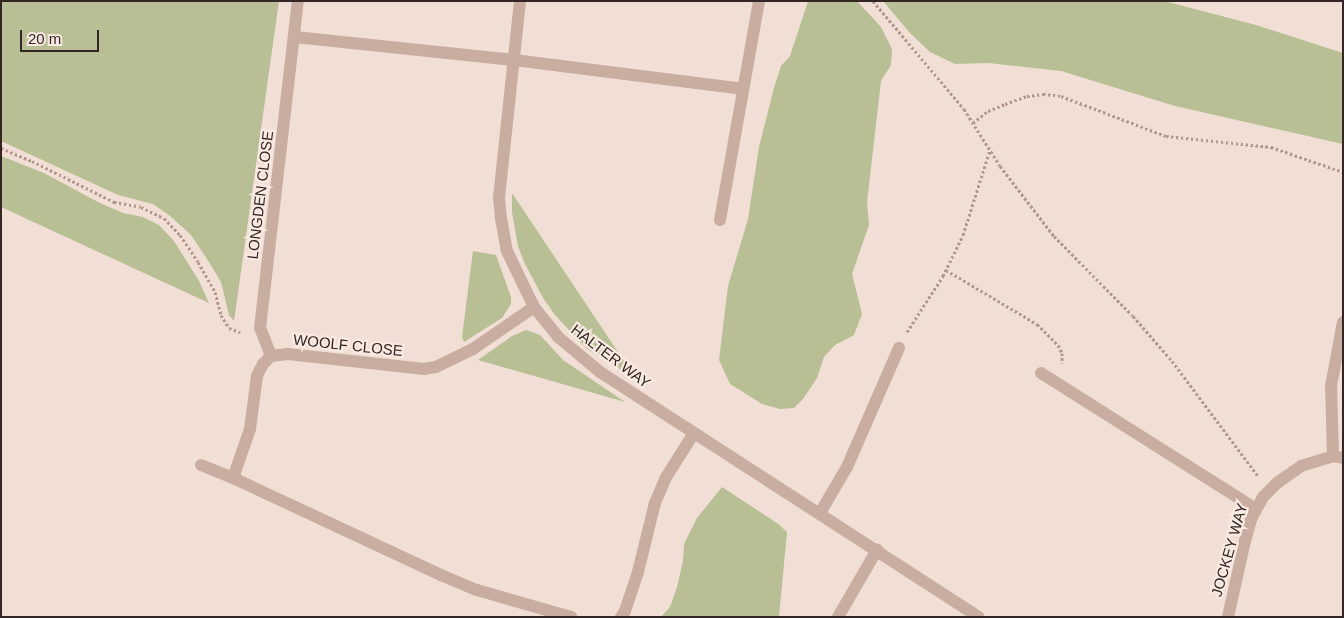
<!DOCTYPE html>
<html>
<head>
<meta charset="utf-8">
<style>
  body { margin:0 }
  #map { position:relative; width:1344px; height:618px; overflow:hidden; background:#f1dfd5; font-family:Helvetica,sans-serif }
  div>[style] { position:absolute }
  .green>* { inset:0; background:#b8bf95 }
  .path>* { height:3px; margin-top:-1.5px; transform-origin:0; background:repeating-linear-gradient(90deg,#b4978c 0 2.5px,transparent 0 5px) }
  .minor>* { height:12px; margin:-6px; padding:0 6px; transform-origin:6px; border-radius:6px; background:#c9ada1 }
  span { translate:-50% -50%; white-space:nowrap; text-align:center; line-height:1.15; -webkit-text-stroke:4.5px #f9eae1; paint-order:stroke }
  .street-label { font-size:15px; color:#332624 }
  .frame { position:absolute; inset:0; border:2px solid #332624; pointer-events:none }
  .scale { position:absolute; left:20px; top:30px; width:79px; height:22px; box-sizing:border-box; border:2px solid #332624; border-top:0; padding-left:6px; font-size:15px; line-height:18px; white-space:nowrap; color:#332624; -webkit-text-stroke:4px #f9eae1; paint-order:stroke }
</style>
</head>
<body>
<div id="map">
  <div class="green">
    <i style="clip-path:polygon(1px 1px,279px 1px,234px 321px,229px 315px,221px 282px,207px 259px,191px 235px,170px 216px,153px 204px,118px 195px,1px 141px)"></i>
    <i style="clip-path:polygon(808px 1px,857px 1px,881px 27px,892px 49px,891px 65px,881px 81px,867px 202px,869px 225px,852px 274px,862px 314px,854px 335px,835px 345px,824px 357px,817px 378px,803px 399px,794px 408px,780px 409px,762px 404px,730px 384px,719px 360px,728px 286px,748px 219px,759px 147px,774px 88px,781px 66px,790px 56px)"></i>
    <i style="clip-path:polygon(883px 1px,1164px 1px,1256px 25px,1343px 53px,1343px 144px,1175px 106px,1061px 71px,988px 63px,955px 64px,930px 52px,910px 33px)"></i>
    <i style="clip-path:polygon(1px 156px,44px 173px,100px 203px,123px 213px,143px 217px,159px 225px,174px 241px,199px 281px,209px 303px,1px 207px)"></i>
    <i style="clip-path:polygon(512px 193px,636px 379px,586px 348px,555px 315px,543px 298px,524px 262px,518px 246px,512px 212px)"></i>
    <i style="clip-path:polygon(473px 251px,496px 255px,511px 297px,511px 304px,502px 318px,464px 342px,462px 337px)"></i>
    <i style="clip-path:polygon(526px 330px,540px 335px,563px 360px,625px 402px,478px 360px,512px 336px)"></i>
    <i style="clip-path:polygon(722px 487px,777px 523px,787px 532px,779px 617px,661px 617px,670px 607px,677px 587px,683px 561px,684px 544px,697px 518px)"></i>
  </div>
  <div class="path">
    <i style="left:873px;top:1px;width:141px;rotate:49.9deg"></i>
    <i style="left:964px;top:109px;width:67px;rotate:57.7deg"></i>
    <i style="left:1000px;top:166px;width:88px;rotate:52.4deg"></i>
    <i style="left:1054px;top:236px;width:112px;rotate:45.4deg"></i>
    <i style="left:1133px;top:316px;width:60px;rotate:49.1deg"></i>
    <i style="left:1172px;top:361px;width:144px;rotate:53.2deg"></i>
    <i style="left:973px;top:123px;width:19px;rotate:-39deg"></i>
    <i style="left:988px;top:111px;width:18px;rotate:-22deg"></i>
    <i style="left:1005px;top:104px;width:23px;rotate:-20deg"></i>
    <i style="left:1027px;top:96px;width:16px;rotate:-7deg"></i>
    <i style="left:1043px;top:94px;width:18px;rotate:6deg"></i>
    <i style="left:1061px;top:96px;width:112px;rotate:20.9deg"></i>
    <i style="left:1166px;top:136px;width:106px;rotate:6deg"></i>
    <i style="left:1271px;top:147px;width:76px;rotate:19.1deg"></i>
    <i style="left:1px;top:148px;width:34px;rotate:23deg"></i>
    <i style="left:32px;top:161px;width:92px;rotate:26.6deg"></i>
    <i style="left:114px;top:202px;width:27px;rotate:10deg"></i>
    <i style="left:141px;top:207px;width:25px;rotate:26deg"></i>
    <i style="left:164px;top:218px;width:23px;rotate:47deg"></i>
    <i style="left:180px;top:235px;width:32px;rotate:56deg"></i>
    <i style="left:198px;top:262px;width:34px;rotate:60deg"></i>
    <i style="left:215px;top:292px;width:24px;rotate:75deg"></i>
    <i style="left:221px;top:315px;width:15px;rotate:58deg"></i>
    <i style="left:229px;top:328px;width:12px;rotate:20deg"></i>
    <i style="left:946px;top:270px;width:106px;rotate:30.7deg"></i>
    <i style="left:1037px;top:324px;width:30px;rotate:45deg"></i>
    <i style="left:1058px;top:345px;width:9px;rotate:63deg"></i>
    <i style="left:1062px;top:353px;width:10px;rotate:90deg"></i>
    <i style="left:907px;top:332px;width:67px;rotate:-57.3deg"></i>
    <i style="left:943px;top:276px;width:46px;rotate:-64deg"></i>
    <i style="left:963px;top:235px;width:89px;rotate:-72.4deg"></i>
  </div>
  <div class="minor">
    <i style="left:520px;top:1px;width:197px;rotate:96.1deg"></i>
    <i style="left:499px;top:197px;width:21px;rotate:85deg"></i>
    <i style="left:501px;top:218px;width:34px;rotate:80deg"></i>
    <i style="left:507px;top:251px;width:62px;rotate:64.3deg"></i>
    <i style="left:534px;top:307px;width:38px;rotate:51deg"></i>
    <i style="left:558px;top:337px;width:55px;rotate:39.8deg"></i>
    <i style="left:600px;top:372px;width:451px;rotate:32.9deg"></i>
    <i style="left:295px;top:37px;width:220px;rotate:6deg"></i>
    <i style="left:514px;top:60px;width:230px;rotate:7.2deg"></i>
    <i style="left:720px;top:220px;width:222px;rotate:-79.9deg"></i>
    <i style="left:534px;top:307px;width:74px;rotate:145.5deg"></i>
    <i style="left:473px;top:349px;width:41px;rotate:154.1deg"></i>
    <i style="left:436px;top:367px;width:12px;rotate:171deg"></i>
    <i style="left:424px;top:369px;width:137px;rotate:-173.7deg"></i>
    <i style="left:288px;top:354px;width:17px;rotate:173deg"></i>
    <i style="left:271px;top:356px;width:11px;rotate:135deg"></i>
    <i style="left:263px;top:364px;width:13px;rotate:117deg"></i>
    <i style="left:257px;top:376px;width:53px;rotate:97.5deg"></i>
    <i style="left:250px;top:429px;width:52px;rotate:109.1deg"></i>
    <i style="left:233px;top:478px;width:230px;rotate:25deg"></i>
    <i style="left:441px;top:575px;width:39px;rotate:23deg"></i>
    <i style="left:477px;top:590px;width:98px;rotate:16deg"></i>
    <i style="left:271px;top:356px;width:30px;rotate:-111deg"></i>
    <i style="left:260px;top:328px;width:329px;rotate:-83.4deg"></i>
    <i style="left:1041px;top:373px;width:254px;rotate:32.3deg"></i>
    <i style="left:1333px;top:456px;width:70px;rotate:-91.6deg"></i>
    <i style="left:1331px;top:386px;width:65px;rotate:-79.4deg"></i>
    <i style="left:201px;top:465px;width:35px;rotate:22deg"></i>
    <i style="left:820px;top:513px;width:53px;rotate:-59.6deg"></i>
    <i style="left:847px;top:467px;width:130px;rotate:-66.4deg"></i>
    <i style="left:621px;top:617px;width:7px;rotate:-56deg"></i>
    <i style="left:625px;top:611px;width:41px;rotate:-71.6deg"></i>
    <i style="left:638px;top:572px;width:71px;rotate:-76.2deg"></i>
    <i style="left:655px;top:503px;width:26px;rotate:-67deg"></i>
    <i style="left:665px;top:479px;width:54px;rotate:-57.8deg"></i>
    <i style="left:838px;top:617px;width:78px;rotate:-59.8deg"></i>
    <i style="left:1228px;top:617px;width:78px;rotate:-77.4deg"></i>
    <i style="left:1245px;top:541px;width:25px;rotate:-74deg"></i>
    <i style="left:1252px;top:517px;width:23px;rotate:-61deg"></i>
    <i style="left:1263px;top:497px;width:20px;rotate:-45deg"></i>
    <i style="left:1277px;top:483px;width:29px;rotate:-35deg"></i>
    <i style="left:1301px;top:466px;width:34px;rotate:-17deg"></i>
    <i style="left:1333px;top:456px;width:10px;rotate:11deg"></i>
  </div>
  <div class="street-label">
    <span style="left:260px;top:195px;rotate:-83deg">LONGDEN CLOSE</span>
    <span style="left:348px;top:345px;rotate:6deg">WOOLF CLOSE</span>
    <span style="left:611px;top:356px;rotate:37deg">HALTER WAY</span>
    <span style="left:1229px;top:550px;rotate:-74deg">JOCKEY WAY</span>
  </div>
  <div class="frame"></div>
  <div class="scale">20 m</div>
</div>
</body>
</html>
